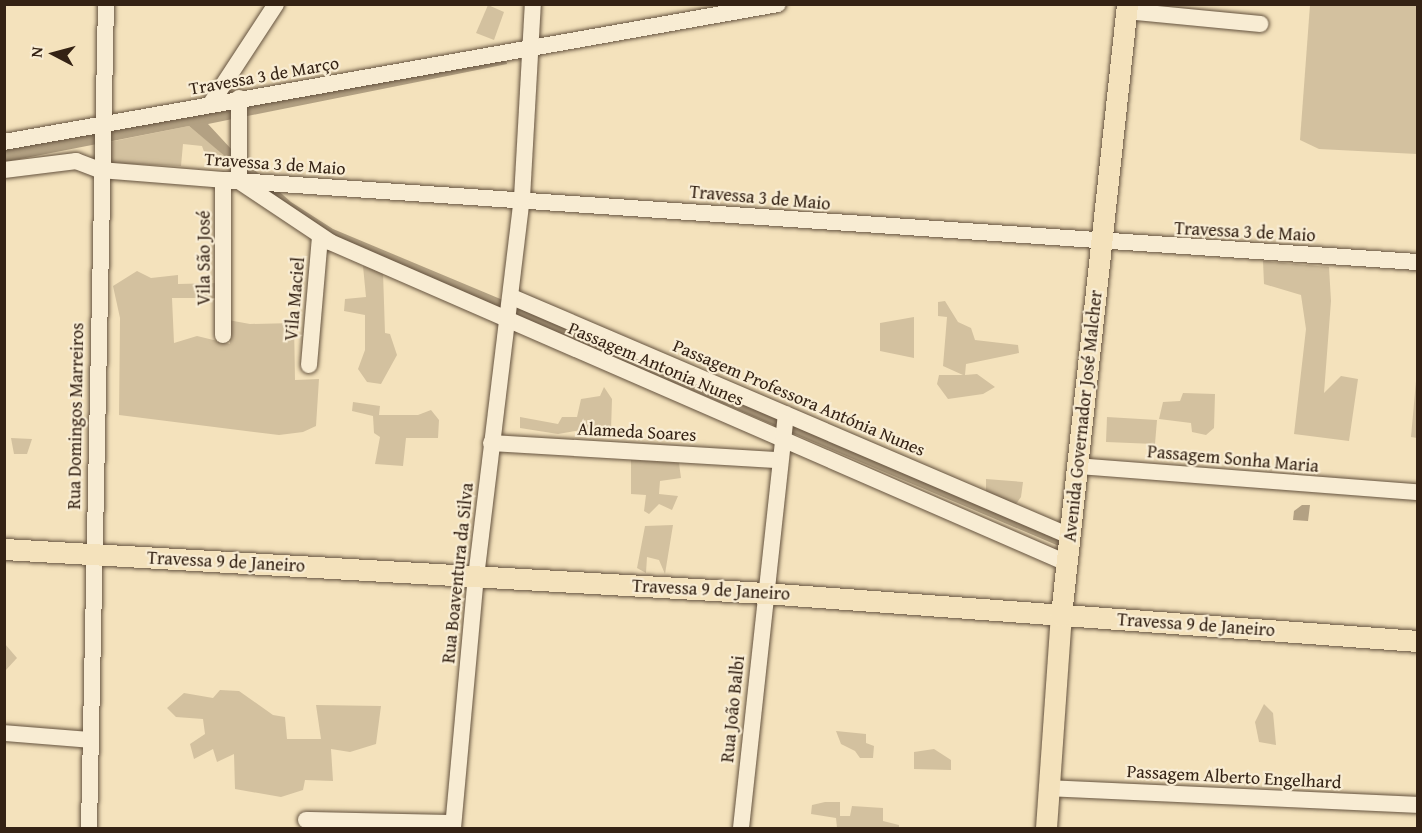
<!DOCTYPE html>
<html>
<head>
<meta charset="utf-8">
<style>
  body { margin:0 }
  #map { position:relative; width:1422px; height:833px; overflow:hidden; background:#f4e2bc; font-family:"Gentium Book Plus",serif }
  div>[style] { position:absolute }
  .green>* { inset:0; background:#d3c19f }
  .water>* { inset:0; background:#b3a183 }
  .roads { filter:drop-shadow(0 0 2px #64523e) drop-shadow(0 0 2px #64523e) }
  .minor>* { height:16px; margin:-8px; padding:0 8px; transform-origin:8px; border-radius:8px; background:#f8ecd3 }
  .major>* { height:21px; margin:-10.5px; padding:0 10.5px; transform-origin:10.5px; border-radius:10.5px; background:#f4e2bc }
  span { translate:-50% -50%; white-space:nowrap; text-align:center; line-height:1.15; -webkit-text-stroke:4.5px #f8ecd3; paint-order:stroke }
  .street-label { font-size:18px; color:#342214 }
  .frame { position:absolute; inset:0; border:6px solid #342214; pointer-events:none }
  .north { position:absolute; left:24px; top:24px; width:60px; height:60px; -webkit-text-stroke:4px #f8ecd3; paint-order:stroke; rotate:276deg; font-size:16px; font-weight:700; line-height:24px; text-align:center; color:#342214 }
  .north::after { content:''; display:block; margin:auto; width:21px; height:27px; background:#342214; clip-path:polygon(50% 0,100% 100%,50% 72%,0 100%) }
</style>
</head>
<body>
<div id="map">
  <div class="green">
    <i style="clip-path:polygon(488px 5px,504px 12px,494px 40px,476px 33px)"></i>
    <i style="clip-path:polygon(1310px 5px,1417px 5px,1417px 154px,1319px 149px,1300px 140px)"></i>
    <i style="clip-path:polygon(189px 126px,232px 161px,207px 160px,202px 146px,183px 144px,181px 166px,109px 163px,109px 142px)"></i>
    <i style="clip-path:polygon(1263px 261px,1329px 267px,1331px 301px,1324px 393px,1341px 376px,1358px 379px,1349px 441px,1294px 434px,1306px 329px,1301px 295px,1264px 284px)"></i>
    <i style="clip-path:polygon(363px 266px,383px 272px,385px 333px,390px 334px,397px 355px,381px 384px,367px 382px,358px 369px,365px 350px,365px 315px,344px 311px,345px 299px,366px 297px)"></i>
    <i style="clip-path:polygon(137px 271px,151px 278px,178px 275px,178px 284px,218px 283px,217px 298px,172px 298px,174px 343px,197px 336px,230px 344px,228px 320px,250px 324px,294px 323px,295px 380px,319px 379px,316px 426px,303px 432px,279px 435px,119px 415px,120px 318px,113px 286px)"></i>
    <i style="clip-path:polygon(945px 301px,958px 322px,971px 328px,975px 340px,1018px 345px,1019px 353px,966px 364px,965px 375px,977px 374px,995px 387px,983px 394px,948px 399px,937px 384px,939px 375px,963px 375px,943px 366px,947px 317px,938px 316px,938px 302px)"></i>
    <i style="clip-path:polygon(914px 317px,914px 358px,880px 351px,880px 323px)"></i>
    <i style="clip-path:polygon(1417px 370px,1417px 438px,1411px 437px)"></i>
    <i style="clip-path:polygon(604px 387px,612px 399px,611px 430px,598px 437px,587px 429px,558px 434px,520px 428px,520px 417px,558px 424px,562px 417px,577px 417px,581px 399px,600px 396px)"></i>
    <i style="clip-path:polygon(1183px 393px,1215px 394px,1214px 428px,1206px 435px,1192px 432px,1191px 423px,1159px 419px,1163px 402px,1180px 401px)"></i>
    <i style="clip-path:polygon(353px 402px,380px 406px,379px 415px,418px 415px,431px 410px,439px 420px,438px 438px,406px 438px,403px 466px,375px 464px,380px 437px,374px 433px,373px 416px,352px 411px)"></i>
    <i style="clip-path:polygon(1107px 417px,1157px 420px,1155px 444px,1106px 442px)"></i>
    <i style="clip-path:polygon(11px 438px,32px 439px,27px 454px,14px 454px)"></i>
    <i style="clip-path:polygon(631px 460px,679px 463px,681px 478px,660px 481px,659px 494px,678px 496px,672px 510px,659px 504px,649px 514px,644px 511px,646px 495px,631px 494px)"></i>
    <i style="clip-path:polygon(986px 479px,1023px 482px,1021px 497px,1013px 508px,986px 492px)"></i>
    <i style="clip-path:polygon(673px 525px,665px 574px,659px 560px,647px 557px,646px 573px,637px 568px,645px 526px)"></i>
    <i style="clip-path:polygon(5px 644px,17px 658px,5px 671px)"></i>
    <i style="clip-path:polygon(220px 690px,239px 691px,273px 715px,285px 717px,287px 739px,321px 739px,316px 705px,381px 706px,376px 744px,350px 752px,331px 749px,333px 781px,305px 780px,303px 790px,281px 797px,235px 789px,234px 754px,217px 762px,213px 749px,194px 759px,190px 744px,205px 734px,203px 719px,176px 717px,167px 708px,184px 693px,213px 698px)"></i>
    <i style="clip-path:polygon(1264px 704px,1273px 713px,1276px 745px,1259px 742px,1255px 722px)"></i>
    <i style="clip-path:polygon(836px 731px,866px 734px,866px 743px,874px 746px,873px 758px,860px 758px,855px 751px,841px 744px)"></i>
    <i style="clip-path:polygon(934px 749px,951px 760px,951px 770px,914px 769px,914px 752px)"></i>
    <i style="clip-path:polygon(825px 802px,840px 802px,840px 816px,850px 816px,852px 806px,883px 808px,883px 821px,899px 825px,899px 828px,837px 828px,836px 818px,811px 814px,812px 805px)"></i>
  </div>
  <div class="water">
    <i style="clip-path:polygon(505px 56px,507px 64px,208px 124px,233px 151px,291px 202px,333px 229px,1068px 536px,1066px 549px,330px 237px,302px 221px,189px 126px,5px 162px,5px 150px)"></i>
    <i style="clip-path:polygon(1302px 505px,1310px 505px,1308px 521px,1293px 520px,1294px 511px)"></i>
  </div>
  <div class="roads">
    <div class="minor">
      <i style="left:1126px;top:11px;width:135px;rotate:5.5deg"></i>
      <i style="left:239px;top:98px;width:83px;rotate:90deg"></i>
      <i style="left:239px;top:181px;width:110px;rotate:33.8deg"></i>
      <i style="left:330px;top:242px;width:804px;rotate:23.54deg"></i>
      <i style="left:210px;top:105px;width:121px;rotate:-56.8deg"></i>
      <i style="left:4px;top:142px;width:786px;rotate:-10.11deg"></i>
      <i style="left:4px;top:170px;width:73px;rotate:-7.1deg"></i>
      <i style="left:76px;top:161px;width:26px;rotate:21deg"></i>
      <i style="left:100px;top:170px;width:123px;rotate:4.6deg"></i>
      <i style="left:223px;top:180px;width:1198px;rotate:3.93deg"></i>
      <i style="left:512px;top:297px;width:607px;rotate:23.19deg"></i>
      <i style="left:223px;top:335px;width:155px;rotate:-90deg"></i>
      <i style="left:309px;top:365px;width:129px;rotate:-85.1deg"></i>
      <i style="left:491px;top:443px;width:289px;rotate:3.4deg"></i>
      <i style="left:1077px;top:466px;width:342px;rotate:4.4deg"></i>
      <i style="left:4px;top:733px;width:87px;rotate:4.6deg"></i>
      <i style="left:1048px;top:788px;width:370px;rotate:2.6deg"></i>
      <i style="left:306px;top:820px;width:147px;rotate:1.2deg"></i>
      <i style="left:89px;top:828px;width:824px;rotate:-88.82deg"></i>
      <i style="left:453px;top:828px;width:252px;rotate:-84.8deg"></i>
      <i style="left:476px;top:577px;width:382px;rotate:-83.1deg"></i>
      <i style="left:522px;top:198px;width:194px;rotate:-86.8deg"></i>
      <i style="left:741px;top:828px;width:416px;rotate:-83.8deg"></i>
    </div>
    <div class="major">
      <i style="left:4px;top:549px;width:761px;rotate:3.31deg"></i>
      <i style="left:764px;top:593px;width:656px;rotate:4.2deg"></i>
      <i style="left:1046px;top:828px;width:214px;rotate:-86deg"></i>
      <i style="left:1061px;top:615px;width:615px;rotate:-83.83deg"></i>
    </div>
  </div>
  <div class="street-label">
    <span style="left:264px;top:76px;rotate:-10deg">Travessa 3 de Março</span>
    <span style="left:275px;top:164px;rotate:4deg">Travessa 3 de Maio</span>
    <span style="left:760px;top:198px;rotate:5deg">Travessa 3 de Maio</span>
    <span style="left:1245px;top:232px;rotate:3deg">Travessa 3 de Maio</span>
    <span style="left:204px;top:258px;rotate:-90deg">Vila São José</span>
    <span style="left:295px;top:299px;rotate:-85deg">Vila Maciel</span>
    <span style="left:656px;top:364px;rotate:23deg">Passagem Antonia Nunes</span>
    <span style="left:799px;top:398px;rotate:23deg">Passagem Professora Antónia Nunes</span>
    <span style="left:76px;top:416px;rotate:-89deg">Rua Domingos Marreiros</span>
    <span style="left:1083px;top:416px;rotate:-84deg">Avenida Governador José Malcher</span>
    <span style="left:637px;top:432px;rotate:3deg">Alameda Soares</span>
    <span style="left:1233px;top:459px;rotate:5deg">Passagem Sonha Maria</span>
    <span style="left:226px;top:562px;rotate:3deg">Travessa 9 de Janeiro</span>
    <span style="left:458px;top:573px;rotate:-84deg">Rua Boaventura da Silva</span>
    <span style="left:711px;top:590px;rotate:3deg">Travessa 9 de Janeiro</span>
    <span style="left:1196px;top:625px;rotate:4deg">Travessa 9 de Janeiro</span>
    <span style="left:733px;top:709px;rotate:-84deg">Rua João Balbi</span>
    <span style="left:1234px;top:777px;rotate:3deg">Passagem Alberto Engelhard</span>
  </div>
  <div class="frame"></div>
  <div class="north">N</div>
</div>
</body>
</html>
